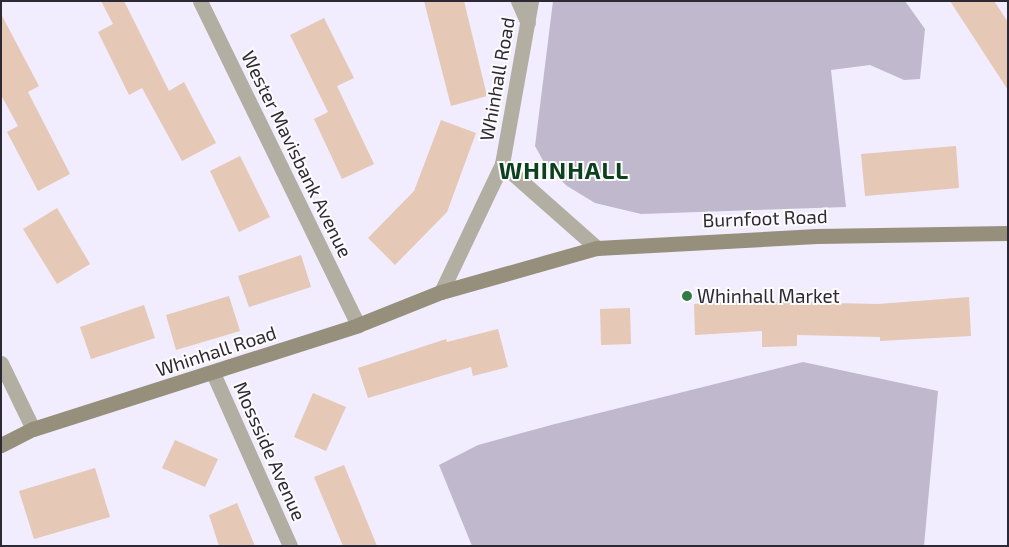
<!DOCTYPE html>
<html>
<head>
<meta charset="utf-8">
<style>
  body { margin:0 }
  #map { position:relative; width:1009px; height:547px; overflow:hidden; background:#f1ecfe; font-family:"Exo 2",sans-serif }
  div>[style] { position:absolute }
  .green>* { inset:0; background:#c0b9ce }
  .building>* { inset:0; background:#e5c8b5 }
  .street>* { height:15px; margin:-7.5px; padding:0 7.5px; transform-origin:7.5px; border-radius:7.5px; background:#b2aea1 }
  .secondary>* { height:15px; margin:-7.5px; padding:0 7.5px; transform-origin:7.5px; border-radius:7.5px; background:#958f7c }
  .dots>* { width:14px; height:14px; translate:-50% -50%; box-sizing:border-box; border:2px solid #fcfcfc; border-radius:50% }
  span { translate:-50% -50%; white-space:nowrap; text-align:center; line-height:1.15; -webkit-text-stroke:4px #fcfcfc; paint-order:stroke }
  .street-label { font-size:19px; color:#2d2934 }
  .poi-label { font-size:19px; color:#2d2934 }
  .left { translate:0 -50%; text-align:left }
  .district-label { font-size:24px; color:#0c401e; font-weight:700; letter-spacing:1px }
  .frame { position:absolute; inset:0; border:2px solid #2d2934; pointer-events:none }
</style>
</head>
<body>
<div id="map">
  <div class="green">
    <i style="clip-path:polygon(553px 1px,905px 1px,925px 29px,920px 79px,904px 80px,870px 65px,831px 70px,846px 207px,641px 214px,595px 203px,567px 186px,546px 166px,535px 146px)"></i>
    <i style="clip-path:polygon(803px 362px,938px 391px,924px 546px,472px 546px,439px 465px,478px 445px,555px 424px)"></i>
  </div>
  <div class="building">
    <i style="clip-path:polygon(101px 1px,124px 1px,169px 91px,184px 82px,216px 143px,182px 161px,142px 88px,129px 95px,98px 32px,113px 24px)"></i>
    <i style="clip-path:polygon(424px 1px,464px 1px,487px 96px,451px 106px)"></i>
    <i style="clip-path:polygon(950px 1px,994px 1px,1008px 22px,1008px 90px)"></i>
    <i style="clip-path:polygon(1px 14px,39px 86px,28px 92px,70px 174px,38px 191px,7px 132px,18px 126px,1px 95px)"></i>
    <i style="clip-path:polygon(324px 18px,354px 78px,337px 86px,374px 164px,342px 179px,314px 119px,328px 112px,290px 35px)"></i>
    <i style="clip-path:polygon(441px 120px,476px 133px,447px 212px,395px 265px,368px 238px,414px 191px)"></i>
    <i style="clip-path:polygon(956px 146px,959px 188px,865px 196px,861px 154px)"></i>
    <i style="clip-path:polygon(240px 156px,270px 217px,239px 232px,210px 171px)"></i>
    <i style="clip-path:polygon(57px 208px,90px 264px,57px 284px,23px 229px)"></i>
    <i style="clip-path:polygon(301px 255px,311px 287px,249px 307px,238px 276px)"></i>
    <i style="clip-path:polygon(229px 296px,240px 331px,176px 350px,166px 315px)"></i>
    <i style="clip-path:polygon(969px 297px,971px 336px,880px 341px,880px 337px,797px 335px,797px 346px,762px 347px,762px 331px,695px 335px,694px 304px,734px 301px,878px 304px)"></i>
    <i style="clip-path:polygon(144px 305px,155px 338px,91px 359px,80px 327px)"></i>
    <i style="clip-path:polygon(630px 308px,631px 344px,601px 345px,600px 309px)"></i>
    <i style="clip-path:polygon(498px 329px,508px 367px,473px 376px,471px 367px,368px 398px,358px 368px,446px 339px,447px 342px)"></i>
    <i style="clip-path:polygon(313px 393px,346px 407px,326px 451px,294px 437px)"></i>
    <i style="clip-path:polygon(175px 440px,218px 459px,205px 487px,162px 468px)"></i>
    <i style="clip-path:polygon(344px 465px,377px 546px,343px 546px,314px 477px)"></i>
    <i style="clip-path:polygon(95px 468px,110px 517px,34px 539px,19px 491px)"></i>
    <i style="clip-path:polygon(237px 503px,255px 546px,219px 546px,209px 515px)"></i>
  </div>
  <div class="street">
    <i style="left:200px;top:1px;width:360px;rotate:64deg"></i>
    <i style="left:518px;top:1px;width:24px;rotate:66deg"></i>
    <i style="left:502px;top:164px;width:127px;rotate:41.5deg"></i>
    <i style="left:441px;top:292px;width:142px;rotate:-64.5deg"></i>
    <i style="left:502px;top:164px;width:166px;rotate:-79.9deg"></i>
    <i style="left:1px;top:363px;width:73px;rotate:64.1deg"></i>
    <i style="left:213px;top:373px;width:189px;rotate:66deg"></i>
  </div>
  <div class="secondary">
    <i style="left:1px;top:445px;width:36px;rotate:-27deg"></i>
    <i style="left:33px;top:429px;width:341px;rotate:-17.7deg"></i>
    <i style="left:358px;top:325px;width:89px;rotate:-21.7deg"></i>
    <i style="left:441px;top:292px;width:162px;rotate:-15.8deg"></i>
    <i style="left:597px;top:248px;width:220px;rotate:-3.1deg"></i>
    <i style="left:817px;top:236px;width:191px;rotate:-0.9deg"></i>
  </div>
  <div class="dots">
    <i style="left:687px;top:296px;background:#337b48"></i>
  </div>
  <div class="street-label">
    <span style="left:497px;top:79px;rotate:-80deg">Whinhall Road</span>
    <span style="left:297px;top:154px;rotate:64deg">Wester Mavisbank Avenue</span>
    <span style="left:765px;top:218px;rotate:-2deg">Burnfoot Road</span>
    <span style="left:216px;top:351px;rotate:-18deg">Whinhall Road</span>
    <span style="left:270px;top:451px;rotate:66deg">Mossside Avenue</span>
  </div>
  <div class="poi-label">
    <span class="left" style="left:697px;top:296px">Whinhall Market</span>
  </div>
  <div class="district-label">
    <span style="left:564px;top:170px">WHINHALL</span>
  </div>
  <div class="frame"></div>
</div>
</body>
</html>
